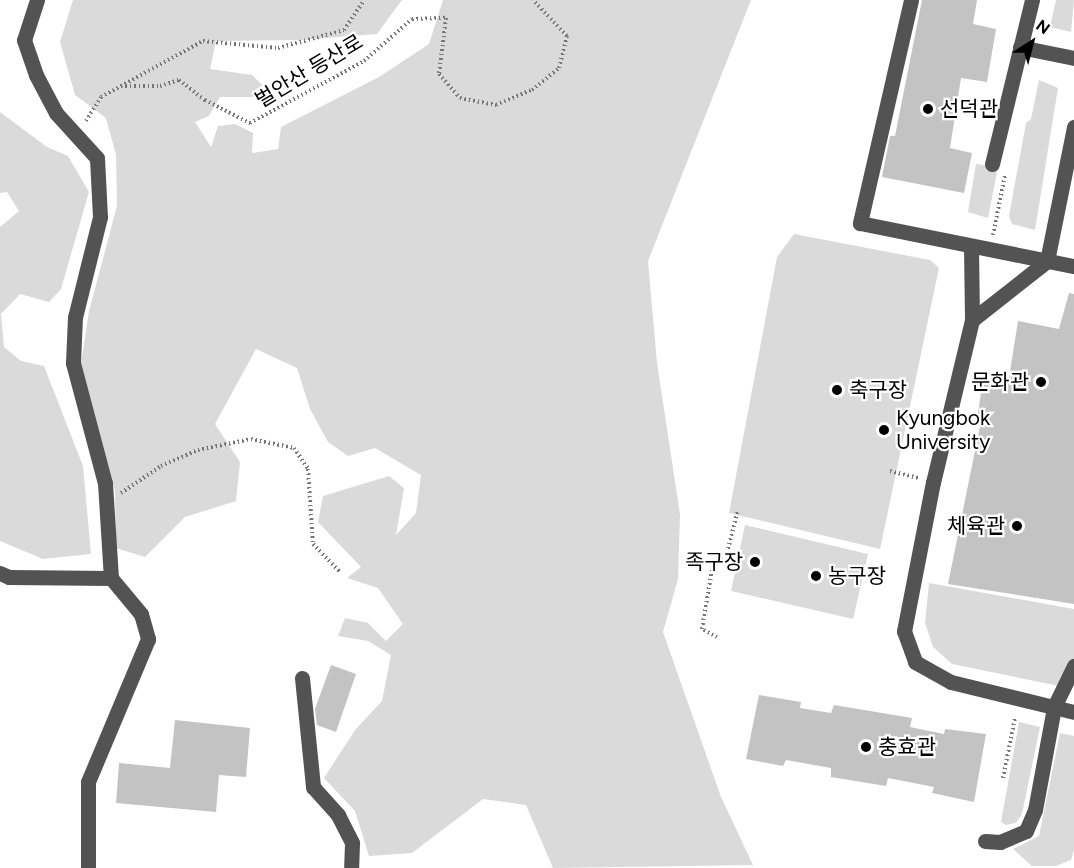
<!DOCTYPE html>
<html>
<head>
<meta charset="utf-8">
<style>
  body { margin:0 }
  #map { position:relative; width:1074px; height:868px; overflow:hidden; background:#fff; font-family:Figtree,"Noto Sans KR",sans-serif }
  div>[style] { position:absolute }
  .green>* { inset:0; background:#dadada }
  .building>* { inset:0; background:#c3c3c3 }
  .path>* { height:4px; margin-top:-2px; transform-origin:0; background:repeating-linear-gradient(90deg,#757575 0 1.5px,transparent 0 4.5px) }
  .minor>* { height:15px; margin:-7.5px; padding:0 7.5px; transform-origin:7.5px; border-radius:7.5px; background:#535353 }
  .dots>* { width:16px; height:16px; translate:-50% -50%; box-sizing:border-box; border:3px solid #fff; border-radius:50% }
  span { translate:-50% -50%; white-space:nowrap; text-align:center; line-height:1.15; -webkit-text-stroke:4.5px #fff; paint-order:stroke }
  .street-label { font-size:21px; color:#000 }
  .poi-label { font-size:21px; color:#000 }
  .left { translate:0 -50%; text-align:left }
  .right { translate:-100% -50%; text-align:right }
  .north { position:absolute; left:1002px; top:12px; width:60px; height:60px; -webkit-text-stroke:4px #fff; paint-order:stroke; rotate:36deg; font-size:16px; font-weight:700; line-height:24px; text-align:center; color:#000 }
  .north::after { content:''; display:block; margin:auto; width:21px; height:27px; background:#000; clip-path:polygon(50% 0,100% 100%,50% 72%,0 100%) }
</style>
</head>
<body>
<div id="map">
  <div class="green">
    <i style="clip-path:polygon(73px 0,402px 0,377px 34px,299px 40px,216px 41px,210px 69px,252px 75px,271px 93px,256px 97px,220px 97px,209px 116px,195px 122px,211px 147px,218px 126px,235px 124px,253px 133px,252px 153px,278px 149px,281px 127px,379px 77px,429px 44px,443px 0,751px 0,648px 261px,657px 363px,680px 514px,678px 579px,663px 632px,721px 797px,753px 865px,553px 868px,526px 805px,483px 799px,412px 853px,369px 856px,355px 811px,324px 778px,355px 730px,382px 701px,391px 655px,368px 641px,338px 636px,345px 618px,368px 623px,386px 641px,403px 624px,378px 588px,347px 578px,361px 567px,318px 522px,323px 496px,389px 476px,404px 488px,396px 535px,416px 513px,421px 475px,375px 448px,348px 456px,328px 442px,310px 409px,297px 368px,256px 349px,215px 424px,240px 462px,236px 501px,185px 517px,145px 557px,116px 548px,115px 491px,81px 364px,89px 311px,117px 206px,116px 155px,106px 118px,75px 95px,60px 42px)"></i>
    <i style="clip-path:polygon(1056px 0,1074px 0,1071px 32px,1050px 27px)"></i>
    <i style="clip-path:polygon(1039px 80px,1058px 88px,1035px 230px,1012px 224px,1009px 216px,1026px 123px,1031px 119px)"></i>
    <i style="clip-path:polygon(0 112px,47px 147px,68px 156px,89px 192px,61px 289px,49px 302px,20px 294px,1px 314px,4px 347px,21px 361px,44px 366px,83px 466px,91px 554px,43px 559px,0 541px,0 227px,19px 211px,7px 192px,0 193px)"></i>
    <i style="clip-path:polygon(976px 164px,998px 167px,988px 218px,968px 212px)"></i>
    <i style="clip-path:polygon(794px 234px,930px 260px,939px 268px,880px 549px,729px 513px,777px 257px)"></i>
    <i style="clip-path:polygon(745px 525px,868px 554px,853px 619px,731px 591px)"></i>
    <i style="clip-path:polygon(929px 583px,1074px 609px,1074px 658px,1059px 686px,952px 664px,933px 647px,925px 623px)"></i>
    <i style="clip-path:polygon(1019px 722px,1040px 727px,1022px 814px,1016px 823px,1006px 825px,1001px 822px)"></i>
    <i style="clip-path:polygon(1060px 733px,1074px 736px,1074px 850px,1071px 860px,1056px 866px,1032px 866px,1013px 849px,1039px 836px)"></i>
  </div>
  <div class="building">
    <i style="clip-path:polygon(922px 0,977px 0,973px 24px,996px 29px,987px 82px,961px 78px,950px 148px,972px 153px,964px 193px,882px 177px,890px 136px,895px 136px)"></i>
    <i style="clip-path:polygon(1069px 293px,1074px 294px,1074px 604px,948px 584px,980px 426px,976px 426px,983px 380px,1008px 384px,1018px 321px,1059px 329px)"></i>
    <i style="clip-path:polygon(331px 665px,356px 674px,336px 732px,317px 725px,315px 709px)"></i>
    <i style="clip-path:polygon(759px 695px,801px 702px,800px 708px,831px 713px,834px 705px,912px 718px,910px 727px,944px 734px,945px 729px,986px 734px,974px 802px,932px 793px,934px 787px,888px 778px,886px 786px,831px 777px,831px 768px,786px 760px,783px 766px,746px 759px)"></i>
    <i style="clip-path:polygon(175px 720px,250px 728px,246px 777px,219px 775px,216px 812px,116px 803px,119px 763px,170px 768px)"></i>
  </div>
  <div class="path">
    <i style="left:125px;top:86px;width:35px"></i>
    <i style="left:160px;top:86px;width:20px;rotate:-18deg"></i>
    <i style="left:179px;top:80px;width:33px;rotate:38deg"></i>
    <i style="left:205px;top:100px;width:51px;rotate:27.1deg"></i>
    <i style="left:250px;top:123px;width:130px;rotate:-28.5deg"></i>
    <i style="left:364px;top:61px;width:64px;rotate:-41.2deg"></i>
    <i style="left:412px;top:19px;width:34px;rotate:-2deg"></i>
    <i style="left:446px;top:18px;width:56px;rotate:97.1deg"></i>
    <i style="left:439px;top:74px;width:32px;rotate:49deg"></i>
    <i style="left:460px;top:98px;width:37px;rotate:11deg"></i>
    <i style="left:496px;top:105px;width:39px;rotate:-23deg"></i>
    <i style="left:532px;top:90px;width:35px;rotate:-39deg"></i>
    <i style="left:559px;top:68px;width:33px;rotate:-76deg"></i>
    <i style="left:567px;top:36px;width:50px;rotate:-133.4deg"></i>
    <i style="left:86px;top:121px;width:28px;rotate:-58deg"></i>
    <i style="left:101px;top:97px;width:116px;rotate:-28.8deg"></i>
    <i style="left:203px;top:41px;width:75px;rotate:5.3deg"></i>
    <i style="left:278px;top:48px;width:68px;rotate:-15.3deg"></i>
    <i style="left:344px;top:30px;width:36px;rotate:-56deg"></i>
    <i style="left:993px;top:235px;width:61px;rotate:-78.7deg"></i>
    <i style="left:890px;top:471px;width:29px;rotate:14deg"></i>
    <i style="left:121px;top:493px;width:48px;rotate:-34deg"></i>
    <i style="left:161px;top:466px;width:40px;rotate:-23.4deg"></i>
    <i style="left:198px;top:450px;width:54px;rotate:-11.7deg"></i>
    <i style="left:251px;top:439px;width:44px;rotate:11.8deg"></i>
    <i style="left:294px;top:448px;width:25px;rotate:56deg"></i>
    <i style="left:308px;top:469px;width:75px;rotate:86.2deg"></i>
    <i style="left:313px;top:544px;width:39px;rotate:46deg"></i>
    <i style="left:717px;top:637px;width:17px;rotate:-152deg"></i>
    <i style="left:702px;top:629px;width:61px;rotate:-80.5deg"></i>
    <i style="left:712px;top:569px;width:22px;rotate:-47deg"></i>
    <i style="left:727px;top:553px;width:44px;rotate:-75.7deg"></i>
    <i style="left:1003px;top:778px;width:61px;rotate:-78.7deg"></i>
  </div>
  <div class="minor">
    <i style="left:37px;top:0;width:42px;rotate:108deg"></i>
    <i style="left:24px;top:40px;width:37px;rotate:71deg"></i>
    <i style="left:36px;top:75px;width:43px;rotate:62.2deg"></i>
    <i style="left:56px;top:113px;width:61px;rotate:47.7deg"></i>
    <i style="left:97px;top:158px;width:59px;rotate:87.1deg"></i>
    <i style="left:100px;top:217px;width:103px;rotate:104deg"></i>
    <i style="left:75px;top:317px;width:46px;rotate:92.5deg"></i>
    <i style="left:73px;top:363px;width:124px;rotate:75.1deg"></i>
    <i style="left:105px;top:483px;width:95px;rotate:86.4deg"></i>
    <i style="left:111px;top:578px;width:47px;rotate:50.2deg"></i>
    <i style="left:141px;top:614px;width:26px;rotate:74deg"></i>
    <i style="left:148px;top:639px;width:155px;rotate:112.8deg"></i>
    <i style="left:88px;top:782px;width:86px;rotate:90deg"></i>
    <i style="left:911px;top:0;width:229px;rotate:102.9deg"></i>
    <i style="left:860px;top:223px;width:218px;rotate:11.4deg"></i>
    <i style="left:1020px;top:47px;width:55px;rotate:11.5deg"></i>
    <i style="left:992px;top:164px;width:169px;rotate:-76.3deg"></i>
    <i style="left:971px;top:247px;width:73px;rotate:89.2deg"></i>
    <i style="left:972px;top:320px;width:167px;rotate:103.5deg"></i>
    <i style="left:933px;top:482px;width:152px;rotate:101deg"></i>
    <i style="left:904px;top:631px;width:33px;rotate:70deg"></i>
    <i style="left:915px;top:662px;width:41px;rotate:29.1deg"></i>
    <i style="left:951px;top:682px;width:127px;rotate:13.7deg"></i>
    <i style="left:972px;top:320px;width:95px;rotate:-38.2deg"></i>
    <i style="left:1047px;top:261px;width:137px;rotate:-78.6deg"></i>
    <i style="left:0;top:573px;width:10px;rotate:24deg"></i>
    <i style="left:9px;top:577px;width:102px;rotate:0.6deg"></i>
    <i style="left:302px;top:678px;width:110px;rotate:84.2deg"></i>
    <i style="left:313px;top:787px;width:38px;rotate:48deg"></i>
    <i style="left:338px;top:815px;width:31px;rotate:63deg"></i>
    <i style="left:352px;top:843px;width:25px;rotate:92deg"></i>
    <i style="left:985px;top:841px;width:15px;rotate:4deg"></i>
    <i style="left:1000px;top:842px;width:28px;rotate:-23deg"></i>
    <i style="left:1026px;top:831px;width:23px;rotate:-67deg"></i>
    <i style="left:1035px;top:810px;width:105px;rotate:-79.5deg"></i>
    <i style="left:1054px;top:707px;width:46px;rotate:-64deg"></i>
  </div>
  <div class="dots">
    <i style="left:928px;top:109px;background:#000"></i>
    <i style="left:1041px;top:382px;background:#000"></i>
    <i style="left:837px;top:390px;background:#000"></i>
    <i style="left:884px;top:430px;background:#000"></i>
    <i style="left:1017px;top:526px;background:#000"></i>
    <i style="left:755px;top:562px;background:#000"></i>
    <i style="left:816px;top:576px;background:#000"></i>
    <i style="left:866px;top:747px;background:#000"></i>
  </div>
  <div class="street-label">
    <span style="left:309px;top:71px;rotate:-31deg">벌안산 등산로</span>
  </div>
  <div class="poi-label">
    <span class="left" style="left:940px;top:109px">선덕관</span>
    <span class="right" style="left:1029px;top:382px">문화관</span>
    <span class="left" style="left:849px;top:390px">축구장</span>
    <span class="left" style="left:896px;top:430px">Kyungbok<br>University</span>
    <span class="right" style="left:1005px;top:526px">체육관</span>
    <span class="right" style="left:743px;top:562px">족구장</span>
    <span class="left" style="left:828px;top:576px">농구장</span>
    <span class="left" style="left:878px;top:747px">충효관</span>
  </div>
  <div class="north">N</div>
</div>
</body>
</html>
